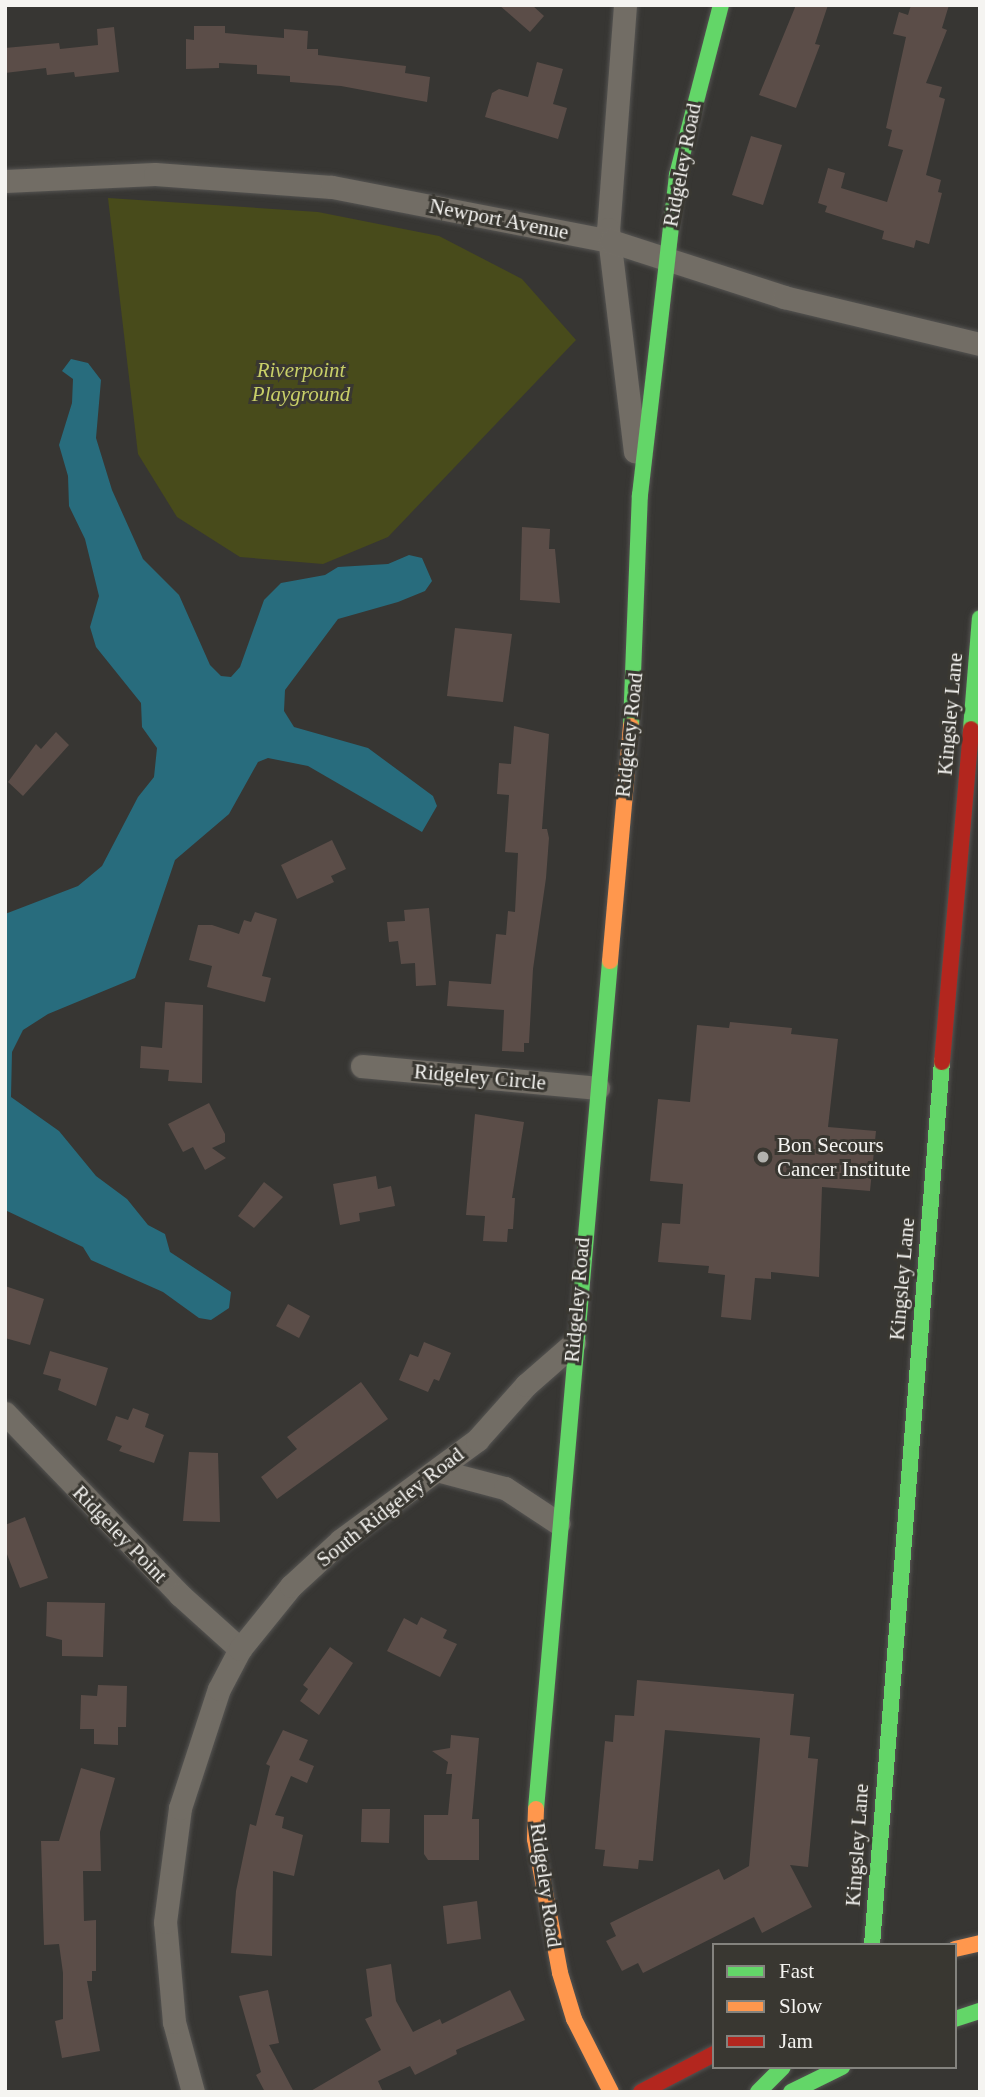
<!DOCTYPE html>
<html>
<head>
<meta charset="utf-8">
<style>
  body { margin:0 }
  #map { position:relative; width:985px; height:2097px; overflow:hidden; background:#373633; font-family:"Times New Roman",serif }
  div>[style] { position:absolute }
  .green>* { inset:0; background:#484b1b }
  .water>* { inset:0; background:#286c7d }
  .building>* { inset:0; background:#5b4d48 }
  .roads { filter:drop-shadow(0 0 2px #555452) drop-shadow(0 0 2px #555452) }
  .street>* { height:23px; margin:-11.5px; padding:0 11.5px; transform-origin:11.5px; border-radius:11.5px; background:#726d65 }
  .fast>* { height:16px; margin:-8px; padding:0 8px; transform-origin:8px; border-radius:8px; background:#63d668 }
  .slow>* { height:16px; margin:-8px; padding:0 8px; transform-origin:8px; border-radius:8px; background:#ff974d }
  .jam>* { height:16px; margin:-8px; padding:0 8px; transform-origin:8px; border-radius:8px; background:#b3261e }
  .dots>* { width:19px; height:19px; translate:-50% -50%; box-sizing:border-box; border:4px solid #393731; border-radius:50% }
  span { translate:-50% -50%; white-space:nowrap; text-align:center; line-height:1.15; -webkit-text-stroke:6px #393731; paint-order:stroke }
  .street-label { font-size:21px; color:#f5f4f1 }
  .park-label { font-size:21px; color:#c8cf68; font-style:italic }
  .poi-label { font-size:21px; color:#f5f4f1 }
  .left { translate:0 -50%; text-align:left }
  .frame { position:absolute; inset:0; border:7px solid #f5f4f1; pointer-events:none }
  .legend { position:absolute; left:712px; top:1943px; width:245px; height:126px; box-sizing:border-box; background:#393731; border:2px solid #84837e; margin:0; padding:9px 12px; list-style:none; font-size:21px; color:#f5f4f1 }
  .legend li { display:flex; align-items:center; gap:14px; height:35px }
  .legend b { width:35px; border:2px solid #84837e }
</style>
</head>
<body>
<div id="map">
  <div class="green">
    <i style="clip-path:polygon(108px 198px,318px 212px,439px 236px,522px 279px,576px 340px,388px 537px,323px 564px,240px 557px,177px 517px,138px 454px)"></i>
  </div>
  <div class="water">
    <i style="clip-path:polygon(71px 359px,88px 363px,101px 380px,96px 438px,112px 490px,143px 559px,179px 595px,210px 665px,221px 676px,231px 677px,240px 667px,264px 600px,281px 583px,325px 575px,338px 567px,388px 564px,409px 555px,422px 558px,432px 581px,425px 591px,398px 602px,338px 619px,285px 690px,284px 711px,294px 727px,368px 748px,433px 796px,437px 806px,422px 832px,308px 766px,268px 758px,258px 762px,229px 814px,175px 860px,135px 978px,48px 1014px,23px 1030px,12px 1052px,11px 1097px,59px 1131px,96px 1176px,127px 1199px,148px 1225px,165px 1234px,170px 1252px,231px 1292px,229px 1308px,211px 1320px,199px 1318px,163px 1292px,91px 1260px,83px 1247px,5px 1210px,5px 914px,78px 886px,102px 866px,138px 797px,154px 777px,157px 748px,142px 727px,141px 703px,96px 647px,90px 627px,99px 596px,85px 539px,69px 506px,68px 476px,59px 445px,72px 403px,73px 379px,62px 371px)"></i>
  </div>
  <div class="building">
    <i style="clip-path:polygon(499px 5px,532px 5px,544px 16px,530px 32px)"></i>
    <i style="clip-path:polygon(796px 5px,828px 5px,815px 44px,820px 45px,796px 108px,759px 95px)"></i>
    <i style="clip-path:polygon(911px 5px,949px 5px,942px 28px,947px 30px,926px 83px,942px 87px,939px 97px,945px 99px,926px 175px,941px 180px,938px 192px,942px 193px,929px 244px,916px 240px,914px 248px,882px 239px,884px 231px,825px 212px,827px 206px,818px 203px,828px 168px,845px 173px,841px 188px,887px 202px,903px 150px,888px 146px,892px 130px,886px 128px,906px 37px,893px 34px,899px 12px,908px 15px)"></i>
    <i style="clip-path:polygon(194px 26px,225px 26px,225px 33px,284px 38px,284px 29px,308px 31px,307px 49px,318px 49px,318px 55px,406px 66px,405px 73px,430px 77px,427px 102px,341px 86px,290px 82px,290px 76px,257px 74px,257px 65px,219px 63px,219px 68px,186px 69px,186px 39px,194px 40px)"></i>
    <i style="clip-path:polygon(114px 27px,119px 72px,75px 77px,74px 72px,47px 75px,46px 68px,5px 73px,5px 48px,59px 43px,60px 49px,98px 45px,97px 29px)"></i>
    <i style="clip-path:polygon(537px 62px,563px 69px,553px 104px,567px 108px,558px 139px,485px 117px,492px 93px,499px 89px,528px 97px)"></i>
    <i style="clip-path:polygon(751px 136px,782px 145px,763px 205px,732px 195px)"></i>
    <i style="clip-path:polygon(522px 527px,550px 529px,549px 549px,555px 549px,560px 603px,520px 600px)"></i>
    <i style="clip-path:polygon(455px 628px,512px 634px,503px 702px,447px 696px)"></i>
    <i style="clip-path:polygon(514px 726px,549px 734px,542px 829px,547px 829px,549px 838px,546px 878px,533px 969px,529px 1043px,524px 1043px,524px 1052px,502px 1051px,504px 1010px,447px 1006px,449px 981px,491px 984px,496px 934px,506px 935px,508px 911px,515px 912px,518px 853px,505px 852px,509px 795px,497px 794px,499px 763px,511px 764px)"></i>
    <i style="clip-path:polygon(56px 732px,69px 745px,23px 796px,8px 782px,36px 744px,41px 749px)"></i>
    <i style="clip-path:polygon(332px 840px,346px 869px,331px 876px,334px 882px,297px 899px,281px 865px)"></i>
    <i style="clip-path:polygon(429px 908px,436px 985px,416px 986px,415px 963px,401px 964px,398px 941px,389px 942px,387px 922px,405px 921px,404px 910px)"></i>
    <i style="clip-path:polygon(255px 912px,277px 919px,262px 976px,271px 978px,265px 1002px,207px 987px,212px 966px,189px 960px,198px 925px,212px 925px,239px 934px,244px 920px,251px 922px)"></i>
    <i style="clip-path:polygon(165px 1002px,203px 1005px,202px 1083px,168px 1081px,169px 1070px,140px 1068px,141px 1046px,162px 1048px)"></i>
    <i style="clip-path:polygon(730px 1022px,792px 1028px,791px 1034px,838px 1039px,828px 1127px,876px 1131px,870px 1191px,822px 1187px,819px 1277px,771px 1272px,771px 1279px,755px 1278px,751px 1320px,721px 1317px,725px 1275px,708px 1273px,709px 1266px,658px 1262px,662px 1223px,680px 1224px,683px 1184px,650px 1181px,658px 1099px,690px 1102px,697px 1025px,729px 1028px)"></i>
    <i style="clip-path:polygon(209px 1103px,225px 1134px,225px 1142px,212px 1148px,226px 1158px,205px 1170px,193px 1147px,183px 1152px,168px 1124px)"></i>
    <i style="clip-path:polygon(475px 1114px,524px 1122px,512px 1198px,515px 1198px,513px 1229px,508px 1229px,507px 1242px,483px 1241px,485px 1216px,466px 1215px)"></i>
    <i style="clip-path:polygon(376px 1176px,378px 1189px,391px 1186px,395px 1206px,359px 1213px,360px 1221px,340px 1225px,333px 1184px)"></i>
    <i style="clip-path:polygon(264px 1182px,283px 1197px,254px 1228px,238px 1216px)"></i>
    <i style="clip-path:polygon(5px 1286px,44px 1299px,30px 1345px,5px 1338px)"></i>
    <i style="clip-path:polygon(288px 1304px,310px 1316px,299px 1338px,276px 1326px)"></i>
    <i style="clip-path:polygon(424px 1342px,451px 1353px,439px 1381px,434px 1379px,428px 1392px,399px 1380px,410px 1354px,418px 1357px)"></i>
    <i style="clip-path:polygon(50px 1351px,108px 1368px,96px 1406px,58px 1390px,61px 1379px,43px 1374px)"></i>
    <i style="clip-path:polygon(361px 1382px,388px 1419px,277px 1499px,261px 1477px,297px 1449px,287px 1437px)"></i>
    <i style="clip-path:polygon(133px 1408px,149px 1414px,145px 1427px,164px 1435px,154px 1463px,119px 1451px,122px 1446px,107px 1440px,116px 1416px,128px 1420px)"></i>
    <i style="clip-path:polygon(189px 1452px,218px 1453px,220px 1522px,183px 1521px)"></i>
    <i style="clip-path:polygon(25px 1517px,48px 1578px,20px 1588px,5px 1549px,5px 1525px)"></i>
    <i style="clip-path:polygon(47px 1602px,105px 1603px,103px 1657px,62px 1656px,62px 1640px,46px 1636px)"></i>
    <i style="clip-path:polygon(421px 1617px,447px 1630px,443px 1638px,457px 1644px,440px 1677px,387px 1651px,404px 1618px,417px 1625px)"></i>
    <i style="clip-path:polygon(330px 1647px,353px 1663px,319px 1715px,300px 1701px,308px 1689px,303px 1685px)"></i>
    <i style="clip-path:polygon(637px 1680px,794px 1694px,790px 1735px,810px 1737px,808px 1758px,818px 1759px,808px 1867px,790px 1865px,812px 1907px,762px 1933px,754px 1917px,643px 1973px,638px 1963px,622px 1971px,606px 1941px,616px 1936px,610px 1923px,719px 1869px,724px 1880px,749px 1866px,760px 1738px,665px 1730px,653px 1861px,639px 1860px,638px 1869px,603px 1866px,605px 1850px,595px 1849px,605px 1741px,613px 1742px,615px 1715px,634px 1716px)"></i>
    <i style="clip-path:polygon(98px 1685px,127px 1686px,126px 1727px,118px 1727px,118px 1745px,94px 1744px,94px 1729px,80px 1729px,81px 1695px,97px 1696px)"></i>
    <i style="clip-path:polygon(283px 1730px,308px 1740px,299px 1760px,314px 1766px,307px 1783px,291px 1776px,275px 1815px,284px 1817px,282px 1828px,303px 1835px,294px 1876px,273px 1871px,272px 1956px,231px 1953px,236px 1891px,250px 1824px,256px 1826px,270px 1766px,266px 1764px)"></i>
    <i style="clip-path:polygon(451px 1735px,479px 1738px,472px 1819px,479px 1819px,479px 1860px,428px 1860px,424px 1854px,424px 1815px,448px 1815px,452px 1774px,446px 1774px,448px 1762px,432px 1751px,450px 1748px)"></i>
    <i style="clip-path:polygon(81px 1768px,115px 1778px,100px 1832px,101px 1871px,83px 1871px,84px 1921px,96px 1920px,96px 1971px,92px 1971px,92px 1981px,87px 1981px,100px 2051px,62px 2058px,55px 2021px,63px 2019px,63px 1973px,59px 1944px,44px 1945px,41px 1841px,59px 1841px)"></i>
    <i style="clip-path:polygon(362px 1809px,390px 1809px,389px 1843px,361px 1842px)"></i>
    <i style="clip-path:polygon(477px 1901px,481px 1939px,447px 1944px,443px 1906px)"></i>
    <i style="clip-path:polygon(391px 1964px,396px 2001px,413px 2032px,440px 2019px,442px 2024px,510px 1990px,525px 2020px,456px 2050px,457px 2054px,415px 2075px,410px 2066px,378px 2081px,383px 2092px,309px 2092px,381px 2050px,365px 2019px,372px 2016px,366px 1969px)"></i>
    <i style="clip-path:polygon(268px 1990px,279px 2043px,269px 2045px,294px 2092px,265px 2092px,256px 2075px,261px 2072px,239px 1996px)"></i>
  </div>
  <div class="roads">
    <div class="street">
      <i style="left:625px;top:5px;width:225px;rotate:94.3deg"></i>
      <i style="left:608px;top:229px;width:224px;rotate:83.1deg"></i>
      <i style="left:5px;top:181px;width:150px;rotate:-2.7deg"></i>
      <i style="left:155px;top:174px;width:177px;rotate:4.2deg"></i>
      <i style="left:332px;top:187px;width:284px;rotate:11deg"></i>
      <i style="left:611px;top:241px;width:182px;rotate:17.9deg"></i>
      <i style="left:784px;top:297px;width:202px;rotate:13.5deg"></i>
      <i style="left:362px;top:1066px;width:237px;rotate:5.3deg"></i>
      <i style="left:5px;top:1413px;width:252px;rotate:46.1deg"></i>
      <i style="left:180px;top:1595px;width:81px;rotate:42deg"></i>
      <i style="left:440px;top:1471px;width:67px;rotate:14.7deg"></i>
      <i style="left:505px;top:1488px;width:64px;rotate:33.4deg"></i>
      <i style="left:193px;top:2092px;width:73px;rotate:-105.2deg"></i>
      <i style="left:174px;top:2022px;width:100px;rotate:-95.1deg"></i>
      <i style="left:165px;top:1922px;width:115px;rotate:-82.5deg"></i>
      <i style="left:180px;top:1808px;width:125px;rotate:-71.9deg"></i>
      <i style="left:219px;top:1689px;width:45px;rotate:-62.3deg"></i>
      <i style="left:240px;top:1649px;width:81px;rotate:-51deg"></i>
      <i style="left:291px;top:1586px;width:68px;rotate:-42.6deg"></i>
      <i style="left:341px;top:1540px;width:169px;rotate:-36.3deg"></i>
      <i style="left:477px;top:1440px;width:74px;rotate:-48.3deg"></i>
      <i style="left:526px;top:1385px;width:64px;rotate:-41.2deg"></i>
    </div>
    <div class="fast">
      <i style="left:631px;top:726px;width:231px;rotate:-87.8deg"></i>
      <i style="left:640px;top:495px;width:322px;rotate:-83.4deg"></i>
      <i style="left:677px;top:175px;width:176px;rotate:-75.5deg"></i>
      <i style="left:971px;top:729px;width:111px;rotate:-85.4deg"></i>
      <i style="left:536px;top:1809px;width:851px;rotate:-85.01deg"></i>
      <i style="left:872px;top:1945px;width:886px;rotate:-85.47deg"></i>
      <i style="left:955px;top:2019px;width:26px;rotate:-18deg"></i>
      <i style="left:758px;top:2092px;width:35px;rotate:-45deg"></i>
      <i style="left:791px;top:2092px;width:57px;rotate:-26.1deg"></i>
    </div>
    <div class="slow">
      <i style="left:610px;top:961px;width:236px;rotate:-84.9deg"></i>
      <i style="left:536px;top:1809px;width:30px;rotate:92deg"></i>
      <i style="left:535px;top:1839px;width:136px;rotate:79.4deg"></i>
      <i style="left:560px;top:1973px;width:48px;rotate:73.1deg"></i>
      <i style="left:574px;top:2019px;width:82px;rotate:63.1deg"></i>
      <i style="left:955px;top:1949px;width:26px;rotate:-13deg"></i>
    </div>
    <div class="jam">
      <i style="left:942px;top:1062px;width:334px;rotate:-85deg"></i>
      <i style="left:641px;top:2092px;width:82px;rotate:-27.5deg"></i>
    </div>
  </div>
  <div class="dots">
    <i style="left:763px;top:1157px;background:#b2b2ae"></i>
  </div>
  <div class="street-label">
    <span style="left:682px;top:165px;rotate:-79deg">Ridgeley Road</span>
    <span style="left:499px;top:219px;rotate:11deg">Newport Avenue</span>
    <span style="left:950px;top:714px;rotate:-85deg">Kingsley Lane</span>
    <span style="left:629px;top:735px;rotate:-84deg">Ridgeley Road</span>
    <span style="left:480px;top:1077px;rotate:5deg">Ridgeley Circle</span>
    <span style="left:902px;top:1279px;rotate:-85deg">Kingsley Lane</span>
    <span style="left:577px;top:1300px;rotate:-85deg">Ridgeley Road</span>
    <span style="left:390px;top:1507px;rotate:-38deg">South Ridgeley Road</span>
    <span style="left:120px;top:1534px;rotate:46deg">Ridgeley Point</span>
    <span style="left:857px;top:1845px;rotate:-86deg">Kingsley Lane</span>
    <span style="left:546px;top:1885px;rotate:82deg">Ridgeley Road</span>
  </div>
  <div class="park-label">
    <span style="left:301px;top:382px">Riverpoint<br>Playground</span>
  </div>
  <div class="poi-label">
    <span class="left" style="left:777px;top:1157px">Bon Secours<br>Cancer Institute</span>
  </div>
  <div class="frame"></div>
  <ul class="legend">
  <li><b style="height:9px;background:#63d668"></b>Fast</li>
  <li><b style="height:9px;background:#ff974d"></b>Slow</li>
  <li><b style="height:9px;background:#b3261e"></b>Jam</li>
  </ul>
</div>
</body>
</html>
